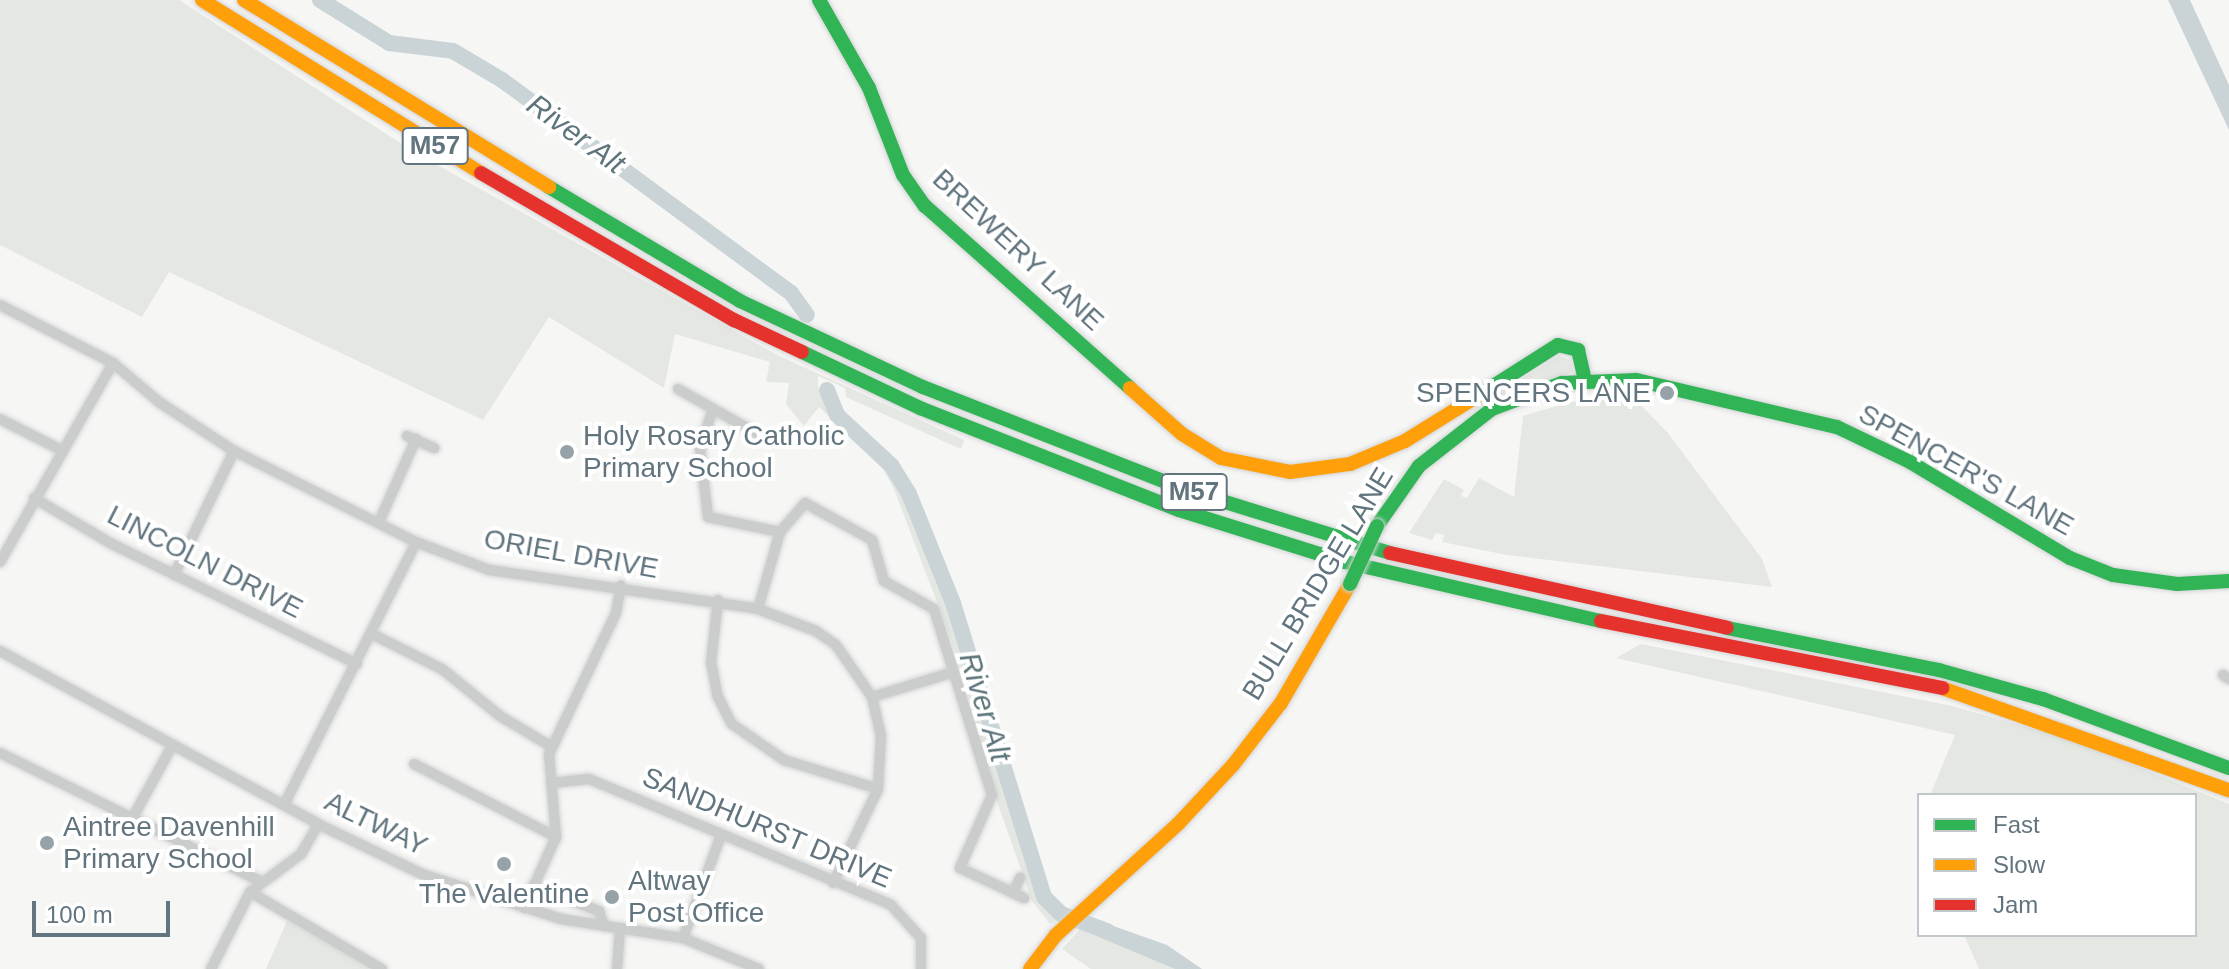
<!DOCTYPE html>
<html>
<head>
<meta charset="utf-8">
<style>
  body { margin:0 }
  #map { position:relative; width:2229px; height:969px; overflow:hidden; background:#f6f6f5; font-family:Arial,sans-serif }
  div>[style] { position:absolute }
  .green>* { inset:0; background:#e5e8e2 }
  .water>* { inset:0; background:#cad4d6 }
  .river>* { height:16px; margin:-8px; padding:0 8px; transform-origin:8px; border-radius:8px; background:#cad4d6 }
  .roads { filter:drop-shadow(0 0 2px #d3d4d5) drop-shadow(0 0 2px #d3d4d5) }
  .street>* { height:10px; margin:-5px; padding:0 5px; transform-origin:5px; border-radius:5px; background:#cbcccc }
  .fast>* { height:14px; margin:-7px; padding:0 7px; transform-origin:7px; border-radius:7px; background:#30b455 }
  .slow>* { height:14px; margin:-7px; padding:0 7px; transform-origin:7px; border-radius:7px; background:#ff9f0a }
  .jam>* { height:14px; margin:-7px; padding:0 7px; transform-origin:7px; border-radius:7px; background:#e5322d }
  .bridges { filter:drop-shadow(0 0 2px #d3d4d5) drop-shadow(0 0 2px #d3d4d5) }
  .fast-bridge>* { height:14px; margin:-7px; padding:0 7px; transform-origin:7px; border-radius:7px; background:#30b455 }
  .dots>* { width:22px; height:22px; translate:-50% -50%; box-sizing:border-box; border:4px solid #fff; border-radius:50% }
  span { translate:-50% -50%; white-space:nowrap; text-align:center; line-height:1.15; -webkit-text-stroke:8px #fff; paint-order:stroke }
  .shield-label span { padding:2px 6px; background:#fff; border:2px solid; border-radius:6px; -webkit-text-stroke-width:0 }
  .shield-label { font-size:26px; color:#62757f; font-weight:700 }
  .street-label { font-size:28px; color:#62757f }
  .poi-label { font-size:28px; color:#62757f }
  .right { translate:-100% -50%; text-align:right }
  .left { translate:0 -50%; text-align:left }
  .water-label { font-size:30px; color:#5d757a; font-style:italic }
  .legend { position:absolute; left:1917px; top:793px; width:280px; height:144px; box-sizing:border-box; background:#fff; border:2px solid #c0c8cc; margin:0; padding:10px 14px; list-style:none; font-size:24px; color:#62757f }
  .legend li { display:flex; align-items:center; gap:16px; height:40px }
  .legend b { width:40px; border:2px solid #c0c8cc }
  .scale { position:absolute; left:32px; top:901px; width:138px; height:36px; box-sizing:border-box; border:4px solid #62757f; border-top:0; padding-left:10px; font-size:24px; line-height:28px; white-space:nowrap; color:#62757f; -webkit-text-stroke:6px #fff; paint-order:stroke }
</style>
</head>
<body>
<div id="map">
  <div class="green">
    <i style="clip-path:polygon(0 0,179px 0,416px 153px,777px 355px,964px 440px,961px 449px,945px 442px,846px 397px,845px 388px,818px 376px,818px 388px,837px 421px,890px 470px,912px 507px,957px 632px,1014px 813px,1009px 816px,1014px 815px,1042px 899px,1039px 906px,1044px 902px,1063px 918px,1050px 924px,1032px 901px,994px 793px,960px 663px,894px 489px,883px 469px,819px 407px,804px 426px,786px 404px,789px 383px,766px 382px,770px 362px,675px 334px,664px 388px,549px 317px,483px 420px,169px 272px,142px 317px,0 245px)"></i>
    <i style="clip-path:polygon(1559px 356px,1570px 360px,1573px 372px,1490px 399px)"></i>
    <i style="clip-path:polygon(1630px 394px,1668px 433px,1762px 559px,1772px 587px,1507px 555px,1442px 542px,1444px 535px,1436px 533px,1432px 540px,1409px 533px,1444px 479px,1464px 490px,1461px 496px,1467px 498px,1479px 478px,1514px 497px,1523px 416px,1570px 402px)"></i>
    <i style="clip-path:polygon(1641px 644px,1952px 706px,2069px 739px,2229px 804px,2229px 969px,1979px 969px,1964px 935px,2195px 935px,2195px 795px,1930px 795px,1955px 735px,1616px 658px)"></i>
    <i style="clip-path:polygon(287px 921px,375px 969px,266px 969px)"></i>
    <i style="clip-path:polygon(1080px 929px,1161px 960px,1175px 969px,1091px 969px,1062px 949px)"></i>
  </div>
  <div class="water">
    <i style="clip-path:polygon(2168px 0,2190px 0,2229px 85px,2229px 130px)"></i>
    <i style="clip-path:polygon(1091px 918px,1167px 945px,1202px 969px,1175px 969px,1080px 929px)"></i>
  </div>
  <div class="river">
    <i style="left:320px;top:0;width:81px;rotate:31.9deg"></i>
    <i style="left:389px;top:43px;width:64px;rotate:7.1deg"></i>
    <i style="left:453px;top:51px;width:57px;rotate:30.6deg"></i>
    <i style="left:502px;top:80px;width:359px;rotate:36.4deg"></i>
    <i style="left:791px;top:293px;width:27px;rotate:54deg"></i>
    <i style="left:827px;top:390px;width:27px;rotate:68deg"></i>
    <i style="left:837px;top:415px;width:74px;rotate:42.8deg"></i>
    <i style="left:891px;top:465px;width:34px;rotate:58deg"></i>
    <i style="left:909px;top:494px;width:118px;rotate:68deg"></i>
    <i style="left:953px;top:603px;width:308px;rotate:72.8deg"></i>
    <i style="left:1044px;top:897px;width:24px;rotate:45deg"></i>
    <i style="left:1061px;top:914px;width:49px;rotate:20.3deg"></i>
  </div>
  <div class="roads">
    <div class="street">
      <i style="left:0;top:305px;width:127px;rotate:27.2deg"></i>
      <i style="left:113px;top:363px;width:60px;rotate:40.3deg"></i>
      <i style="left:159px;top:402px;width:90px;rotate:33.2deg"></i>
      <i style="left:234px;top:451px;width:203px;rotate:26.6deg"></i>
      <i style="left:416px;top:542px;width:78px;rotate:21deg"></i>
      <i style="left:489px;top:570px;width:272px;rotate:8.2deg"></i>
      <i style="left:758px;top:609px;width:62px;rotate:20.8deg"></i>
      <i style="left:816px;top:631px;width:24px;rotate:35deg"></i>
      <i style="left:836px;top:645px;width:63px;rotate:55.3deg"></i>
      <i style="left:872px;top:697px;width:39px;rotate:77deg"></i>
      <i style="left:881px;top:735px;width:54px;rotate:93.2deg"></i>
      <i style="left:878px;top:789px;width:104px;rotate:115.6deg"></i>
      <i style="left:678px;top:389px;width:92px;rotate:29.4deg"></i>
      <i style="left:713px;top:409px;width:41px;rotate:108.4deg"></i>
      <i style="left:700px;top:448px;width:69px;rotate:83.4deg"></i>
      <i style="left:708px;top:517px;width:74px;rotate:11.8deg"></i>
      <i style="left:0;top:419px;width:68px;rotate:26.9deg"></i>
      <i style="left:407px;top:436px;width:30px;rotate:24deg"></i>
      <i style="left:34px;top:498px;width:88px;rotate:30.6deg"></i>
      <i style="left:110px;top:543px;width:275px;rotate:26.1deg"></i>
      <i style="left:379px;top:522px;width:91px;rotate:-66deg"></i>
      <i style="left:0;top:562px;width:229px;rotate:-60.4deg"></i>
      <i style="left:174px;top:575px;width:138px;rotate:-64.2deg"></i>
      <i style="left:718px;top:600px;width:62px;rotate:96.4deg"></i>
      <i style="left:711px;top:662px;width:36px;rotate:79deg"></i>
      <i style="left:718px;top:697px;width:30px;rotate:63deg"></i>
      <i style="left:732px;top:724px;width:63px;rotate:34.7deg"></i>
      <i style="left:784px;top:760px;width:98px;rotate:17.1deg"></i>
      <i style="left:758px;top:609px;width:80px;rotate:-74.1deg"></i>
      <i style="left:780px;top:532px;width:38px;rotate:-49deg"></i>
      <i style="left:805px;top:503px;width:77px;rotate:28.9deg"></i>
      <i style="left:872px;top:540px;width:43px;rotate:73.7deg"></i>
      <i style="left:884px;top:581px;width:57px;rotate:29.2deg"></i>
      <i style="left:934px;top:609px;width:195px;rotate:72.7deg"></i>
      <i style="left:992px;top:795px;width:80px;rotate:113.7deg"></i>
      <i style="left:960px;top:868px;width:71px;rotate:25.1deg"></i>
      <i style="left:372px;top:634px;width:78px;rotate:26.6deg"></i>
      <i style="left:442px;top:669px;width:75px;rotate:39deg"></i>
      <i style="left:500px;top:716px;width:61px;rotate:30.8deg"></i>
      <i style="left:0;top:651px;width:362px;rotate:28.5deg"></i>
      <i style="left:318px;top:824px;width:115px;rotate:25.7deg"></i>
      <i style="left:422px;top:874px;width:146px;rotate:17.9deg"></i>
      <i style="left:561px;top:919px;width:123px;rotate:8.9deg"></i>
      <i style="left:683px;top:938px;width:82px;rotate:22.2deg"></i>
      <i style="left:2223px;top:675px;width:7px;rotate:34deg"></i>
      <i style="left:872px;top:697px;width:86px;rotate:-17deg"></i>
      <i style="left:0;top:753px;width:292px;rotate:26.2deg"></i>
      <i style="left:414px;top:764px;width:160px;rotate:27.2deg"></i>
      <i style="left:551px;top:783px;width:38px;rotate:-6deg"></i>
      <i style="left:589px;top:779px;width:327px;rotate:22.6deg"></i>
      <i style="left:891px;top:905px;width:45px;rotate:47.7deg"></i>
      <i style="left:921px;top:938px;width:31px;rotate:90deg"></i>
      <i style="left:284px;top:805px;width:294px;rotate:-63.3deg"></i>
      <i style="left:132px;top:819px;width:85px;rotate:-61.3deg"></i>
      <i style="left:533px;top:886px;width:71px;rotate:20.7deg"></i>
      <i style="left:599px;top:911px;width:16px;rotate:72deg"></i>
      <i style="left:250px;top:892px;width:153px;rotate:30.3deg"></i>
      <i style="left:1013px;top:893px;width:17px;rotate:-65deg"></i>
      <i style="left:524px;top:908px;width:78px;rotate:-65.7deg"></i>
      <i style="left:556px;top:837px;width:83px;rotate:-94.8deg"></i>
      <i style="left:549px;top:754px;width:156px;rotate:-64.6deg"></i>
      <i style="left:616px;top:613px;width:28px;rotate:-80deg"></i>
      <i style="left:683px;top:938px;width:110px;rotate:-69.7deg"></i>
      <i style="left:211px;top:969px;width:86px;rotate:-63.1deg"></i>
      <i style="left:250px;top:892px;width:64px;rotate:-36.7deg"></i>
      <i style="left:301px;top:854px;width:34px;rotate:-60deg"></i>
      <i style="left:617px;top:969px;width:41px;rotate:-85.8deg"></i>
    </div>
    <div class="fast">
      <i style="left:819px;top:0;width:101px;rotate:60.4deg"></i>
      <i style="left:869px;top:88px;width:93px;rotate:68.7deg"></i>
      <i style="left:903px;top:175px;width:38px;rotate:55deg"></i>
      <i style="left:925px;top:206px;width:274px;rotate:41.6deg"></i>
      <i style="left:549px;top:187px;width:222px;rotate:30.8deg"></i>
      <i style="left:740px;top:301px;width:202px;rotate:25.2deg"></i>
      <i style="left:923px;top:387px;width:279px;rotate:21.4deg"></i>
      <i style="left:1183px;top:489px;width:217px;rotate:17.2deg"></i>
      <i style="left:802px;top:352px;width:131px;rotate:25.4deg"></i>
      <i style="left:920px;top:408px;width:278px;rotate:21.5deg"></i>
      <i style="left:1179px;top:510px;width:174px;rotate:17.4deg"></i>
      <i style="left:1345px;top:562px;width:263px;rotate:13deg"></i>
      <i style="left:1476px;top:397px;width:97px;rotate:-32.4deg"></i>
      <i style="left:1558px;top:345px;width:21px;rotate:14deg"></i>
      <i style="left:1578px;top:350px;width:31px;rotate:77deg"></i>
      <i style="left:1377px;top:526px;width:73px;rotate:-55deg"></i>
      <i style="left:1419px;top:466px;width:93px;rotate:-38deg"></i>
      <i style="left:1492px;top:409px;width:75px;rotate:-20.4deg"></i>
      <i style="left:1562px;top:383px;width:74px;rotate:-2.3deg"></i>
      <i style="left:1636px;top:380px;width:206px;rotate:13.2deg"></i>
      <i style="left:1837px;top:427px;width:81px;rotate:25.6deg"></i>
      <i style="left:1910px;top:462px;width:187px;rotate:31deg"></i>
      <i style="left:2070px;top:558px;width:46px;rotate:21.6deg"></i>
      <i style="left:2113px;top:575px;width:65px;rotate:8deg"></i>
      <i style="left:2177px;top:584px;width:52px;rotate:-3.3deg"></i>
      <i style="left:1727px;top:628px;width:216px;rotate:11.2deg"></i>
      <i style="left:1939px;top:670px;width:108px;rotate:15.6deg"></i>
      <i style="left:2043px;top:699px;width:198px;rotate:20.4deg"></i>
    </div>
    <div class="slow">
      <i style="left:202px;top:0;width:328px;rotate:31.8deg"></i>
      <i style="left:244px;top:0;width:358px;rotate:31.5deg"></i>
      <i style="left:1130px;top:388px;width:69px;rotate:41.5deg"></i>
      <i style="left:1182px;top:434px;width:46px;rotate:31.6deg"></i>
      <i style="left:1221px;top:458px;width:70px;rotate:11.5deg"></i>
      <i style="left:1290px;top:472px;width:61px;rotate:-7.6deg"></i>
      <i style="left:1350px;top:464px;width:60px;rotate:-22.7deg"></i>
      <i style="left:1405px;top:441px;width:84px;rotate:-31.8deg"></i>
      <i style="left:1942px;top:688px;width:305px;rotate:19.6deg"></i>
      <i style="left:1030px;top:969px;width:43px;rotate:-52.6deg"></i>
      <i style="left:1056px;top:935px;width:165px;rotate:-42.3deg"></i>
      <i style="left:1178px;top:824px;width:81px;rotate:-47deg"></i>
      <i style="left:1233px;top:765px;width:78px;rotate:-52.3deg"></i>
      <i style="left:1281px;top:703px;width:138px;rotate:-59.9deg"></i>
    </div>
    <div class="jam">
      <i style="left:481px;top:173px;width:293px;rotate:30.2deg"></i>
      <i style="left:734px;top:320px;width:75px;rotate:25.2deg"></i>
      <i style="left:1390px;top:553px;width:345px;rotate:12.5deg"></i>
      <i style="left:1601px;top:621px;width:348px;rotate:11.1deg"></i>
    </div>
  </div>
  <div class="bridges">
    <div class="fast-bridge">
      <i style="left:1350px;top:584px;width:64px;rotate:-65deg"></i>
    </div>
  </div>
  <div class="dots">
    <i style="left:1667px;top:393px;background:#96a2a8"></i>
    <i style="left:567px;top:452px;background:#96a2a8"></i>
    <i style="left:47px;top:843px;background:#96a2a8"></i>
    <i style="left:504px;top:864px;background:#96a2a8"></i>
    <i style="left:612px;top:897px;background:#96a2a8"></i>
  </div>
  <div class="shield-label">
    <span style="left:435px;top:146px">M57</span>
    <span style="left:1194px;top:492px">M57</span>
  </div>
  <div class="street-label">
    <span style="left:1018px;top:250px;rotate:43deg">BREWERY LANE</span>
    <span style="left:1966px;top:470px;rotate:29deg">SPENCER'S LANE</span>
    <span style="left:571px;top:554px;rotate:10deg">ORIEL DRIVE</span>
    <span style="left:205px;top:562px;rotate:27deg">LINCOLN DRIVE</span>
    <span style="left:1318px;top:584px;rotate:-59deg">BULL BRIDGE LANE</span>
    <span style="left:376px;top:824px;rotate:26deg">ALTWAY</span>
    <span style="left:767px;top:828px;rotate:23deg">SANDHURST DRIVE</span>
  </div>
  <div class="poi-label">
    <span class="right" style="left:1651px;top:393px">SPENCERS LANE</span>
    <span class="left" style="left:583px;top:452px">Holy Rosary Catholic<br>Primary School</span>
    <span class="left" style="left:63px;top:843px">Aintree Davenhill<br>Primary School</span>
    <span class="left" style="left:628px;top:897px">Altway<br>Post Office</span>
    <span style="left:504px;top:894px">The Valentine</span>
  </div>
  <div class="water-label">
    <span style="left:576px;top:134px;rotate:36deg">River Alt</span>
    <span style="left:985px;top:707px;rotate:73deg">River Alt</span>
  </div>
  <ul class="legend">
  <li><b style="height:10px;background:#30b455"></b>Fast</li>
  <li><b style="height:10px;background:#ff9f0a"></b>Slow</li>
  <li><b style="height:10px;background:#e5322d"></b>Jam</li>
  </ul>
  <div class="scale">100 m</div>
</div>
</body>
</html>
